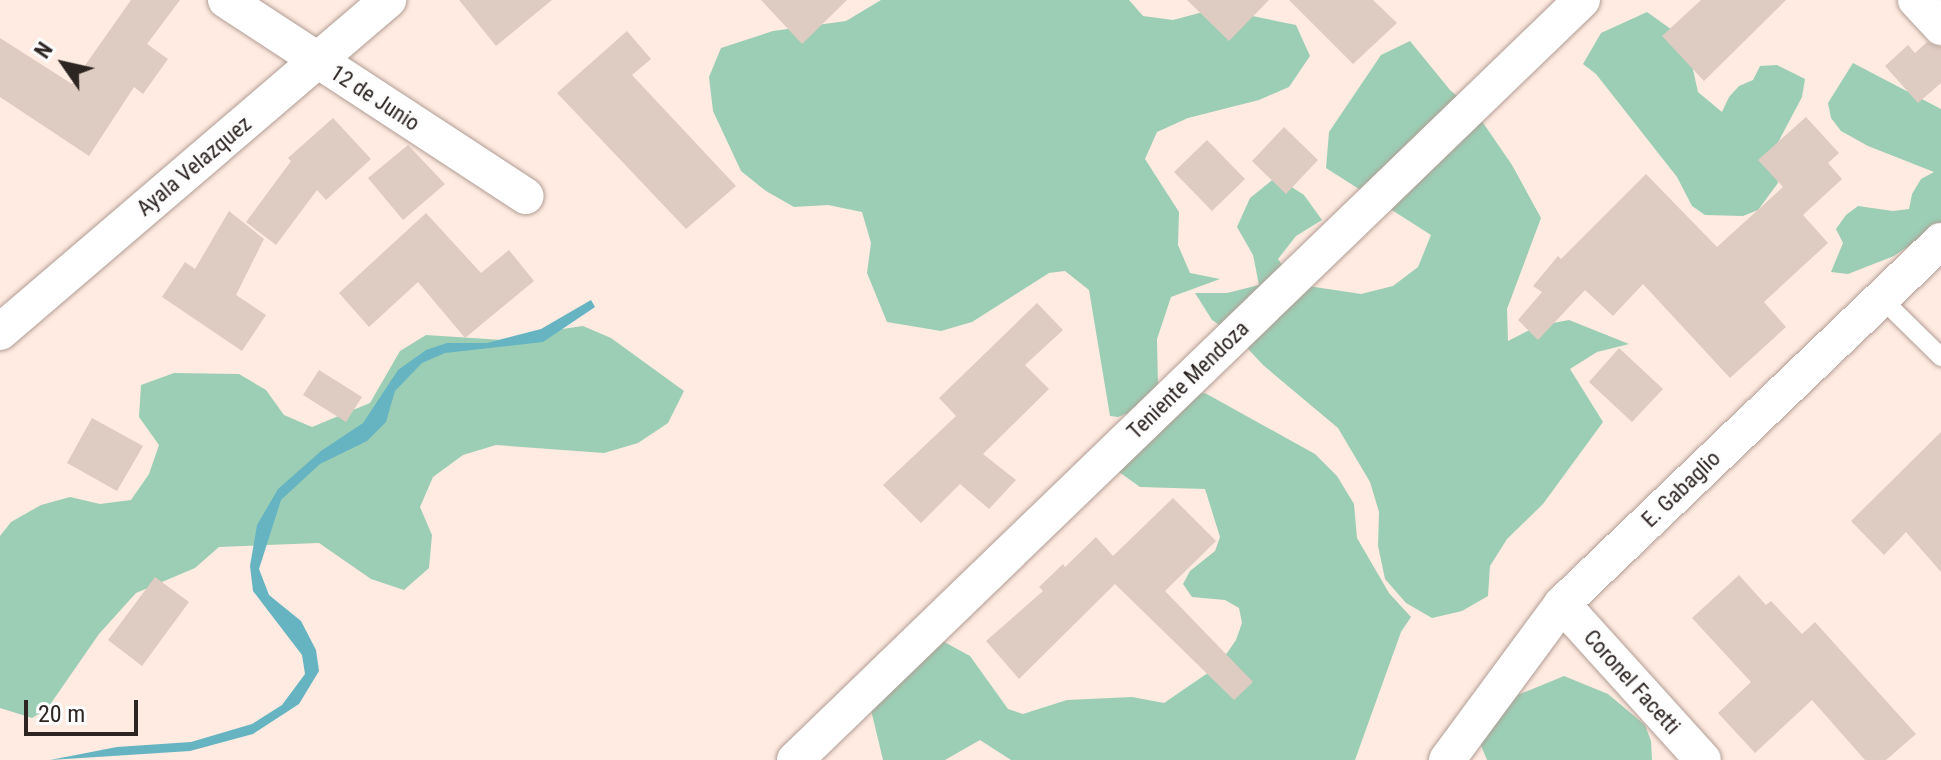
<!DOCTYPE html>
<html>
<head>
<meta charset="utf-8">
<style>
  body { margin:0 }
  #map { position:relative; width:1941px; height:760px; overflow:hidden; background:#ffebe1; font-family:"Roboto Condensed",sans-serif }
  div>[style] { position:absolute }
  .green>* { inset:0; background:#9cceb5 }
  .water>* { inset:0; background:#66b4c2 }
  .building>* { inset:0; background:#decbc1 }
  .roads { filter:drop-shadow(0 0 2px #b09d94) drop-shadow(0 0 2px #b09d94) }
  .service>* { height:18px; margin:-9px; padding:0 9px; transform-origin:9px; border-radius:9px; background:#fff }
  .minor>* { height:36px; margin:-18px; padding:0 18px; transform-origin:18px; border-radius:18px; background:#fff }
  span { translate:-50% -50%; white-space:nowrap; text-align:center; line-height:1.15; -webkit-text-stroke:7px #fdfdfd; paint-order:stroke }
  .street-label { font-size:22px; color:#2d2522 }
  .north { position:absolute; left:24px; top:24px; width:80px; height:80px; -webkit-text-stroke:6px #fdfdfd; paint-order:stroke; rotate:304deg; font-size:22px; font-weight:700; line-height:32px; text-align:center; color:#2d2522 }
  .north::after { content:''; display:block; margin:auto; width:28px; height:36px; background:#2d2522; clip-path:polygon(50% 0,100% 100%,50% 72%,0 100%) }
  .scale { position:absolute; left:24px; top:700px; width:114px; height:36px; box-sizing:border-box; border:4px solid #2d2522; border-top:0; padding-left:10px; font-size:24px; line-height:28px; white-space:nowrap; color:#2d2522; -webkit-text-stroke:6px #fdfdfd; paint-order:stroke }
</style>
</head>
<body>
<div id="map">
  <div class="green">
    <i style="clip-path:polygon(881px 0,1129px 0,1143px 16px,1173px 20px,1203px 12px,1233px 12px,1296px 25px,1310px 56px,1289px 87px,1259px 100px,1188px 118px,1157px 132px,1145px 159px,1179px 212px,1178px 245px,1190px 273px,1220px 279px,1171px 297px,1157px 339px,1158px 385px,1144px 407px,1118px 417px,1110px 416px,1089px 290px,1065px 271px,1049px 273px,972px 322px,941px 331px,887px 322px,867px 273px,871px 243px,862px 212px,828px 205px,794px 207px,766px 191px,741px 171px,713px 111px,709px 77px,721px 48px,773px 31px,846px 21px)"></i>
    <i style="clip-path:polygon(1647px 12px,1675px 32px,1691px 61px,1698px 92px,1722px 112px,1729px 97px,1739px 86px,1753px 80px,1760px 66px,1777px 65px,1805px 79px,1802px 97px,1772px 154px,1778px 183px,1758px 210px,1743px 216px,1705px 215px,1692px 206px,1677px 177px,1596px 74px,1583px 64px,1601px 33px)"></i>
    <i style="clip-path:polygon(1410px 41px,1450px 90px,1475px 111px,1512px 165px,1541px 218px,1507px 309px,1508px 341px,1537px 326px,1569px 320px,1629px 344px,1597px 352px,1570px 369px,1603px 422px,1543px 504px,1507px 539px,1490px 566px,1488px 596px,1462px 611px,1432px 618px,1406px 603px,1385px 579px,1378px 546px,1379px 512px,1370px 482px,1338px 428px,1263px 365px,1237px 337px,1212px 320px,1195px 293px,1227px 293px,1259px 285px,1253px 255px,1237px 227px,1250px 198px,1276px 177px,1304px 195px,1322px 220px,1296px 236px,1278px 259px,1295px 284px,1361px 294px,1393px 286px,1418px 267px,1431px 235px,1326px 168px,1329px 132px,1381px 55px)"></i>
    <i style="clip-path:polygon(1853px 63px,1941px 109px,1941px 224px,1894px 256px,1848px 274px,1831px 272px,1843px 243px,1836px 229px,1846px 215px,1858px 206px,1893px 211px,1909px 209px,1912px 194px,1921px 179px,1934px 172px,1868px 146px,1841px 131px,1831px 118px,1828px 103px)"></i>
    <i style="clip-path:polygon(583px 326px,611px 338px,684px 391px,668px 423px,638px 443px,604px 453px,496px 445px,463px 455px,433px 477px,420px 507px,432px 535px,429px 568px,404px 590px,371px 579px,319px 543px,219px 547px,195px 568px,136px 593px,99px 634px,47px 709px,32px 718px,0 708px,0 536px,11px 522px,41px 505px,70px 497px,100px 504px,131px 500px,149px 474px,159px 445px,139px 417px,141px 385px,174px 373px,239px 374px,266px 390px,284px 415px,312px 427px,370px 403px,400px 351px,426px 335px,518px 341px,548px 331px)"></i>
    <i style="clip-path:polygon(1205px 393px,1315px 454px,1337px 476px,1354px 504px,1357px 538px,1389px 593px,1411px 617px,1401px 632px,1355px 760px,1011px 760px,980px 740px,945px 760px,883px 760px,871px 710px,937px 638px,970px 656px,1008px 709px,1023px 714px,1067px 700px,1132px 697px,1164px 703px,1218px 666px,1236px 640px,1242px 623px,1239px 608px,1225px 600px,1192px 597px,1183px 584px,1190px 571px,1215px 551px,1220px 537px,1205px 489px,1140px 487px,1115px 469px,1175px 397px)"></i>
    <i style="clip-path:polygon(1564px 676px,1608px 694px,1645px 725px,1651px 741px,1652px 760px,1487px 760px,1477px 736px,1503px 701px)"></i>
  </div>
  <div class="water">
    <i style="clip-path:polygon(591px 300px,595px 307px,543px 342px,445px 353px,422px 363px,395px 391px,386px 422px,367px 441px,320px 464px,281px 500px,259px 569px,269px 595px,301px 621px,316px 650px,319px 671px,299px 704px,253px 734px,190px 751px,50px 760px,117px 747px,191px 742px,252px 724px,282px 705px,305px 674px,302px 655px,253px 591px,250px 566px,257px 525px,278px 489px,321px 451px,363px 423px,398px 370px,426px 350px,447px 343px,487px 343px,541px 329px)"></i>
  </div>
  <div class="building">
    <i style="clip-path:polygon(131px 0,180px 0,147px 44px,168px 59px,143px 94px,134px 87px,89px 156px,0 97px,0 38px,72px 84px)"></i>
    <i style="clip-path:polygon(459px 0,552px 0,496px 46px)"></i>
    <i style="clip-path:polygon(761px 0,847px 0,802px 44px)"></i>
    <i style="clip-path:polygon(1187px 0,1269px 0,1229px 41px)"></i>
    <i style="clip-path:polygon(1289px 0,1373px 0,1397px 23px,1353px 64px)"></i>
    <i style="clip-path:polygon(1701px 0,1786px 0,1704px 81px,1662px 36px)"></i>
    <i style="clip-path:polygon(627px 31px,651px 59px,632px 75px,736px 186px,686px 229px,557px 93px)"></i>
    <i style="clip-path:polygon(1927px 42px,1941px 47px,1941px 83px,1918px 103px,1885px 66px,1908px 45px,1915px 53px)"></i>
    <i style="clip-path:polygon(1806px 117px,1839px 153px,1828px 163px,1842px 179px,1803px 215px,1828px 243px,1764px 302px,1786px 327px,1730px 378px,1643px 284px,1613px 316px,1585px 290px,1538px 340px,1518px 320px,1542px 292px,1533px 286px,1558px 256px,1561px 259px,1646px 174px,1717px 247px,1783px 187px,1758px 160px)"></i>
    <i style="clip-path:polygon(333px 118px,371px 159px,326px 200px,317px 190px,276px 245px,246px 222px,291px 161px,288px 158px)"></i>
    <i style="clip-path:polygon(1284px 127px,1318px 160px,1286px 194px,1252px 161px)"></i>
    <i style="clip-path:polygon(1207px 140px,1245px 179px,1212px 211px,1174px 172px)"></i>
    <i style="clip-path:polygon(408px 145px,445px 184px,403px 220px,368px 178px)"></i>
    <i style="clip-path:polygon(229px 211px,264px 239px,236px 295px,266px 315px,242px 351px,162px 297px,185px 262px,195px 269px)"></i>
    <i style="clip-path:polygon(426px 213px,481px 273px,509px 250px,534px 281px,465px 338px,418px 282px,369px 327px,339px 293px)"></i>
    <i style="clip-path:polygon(1037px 303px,1063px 330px,1025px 365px,1049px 389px,983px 454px,1016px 480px,989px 509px,960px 484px,921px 523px,883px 485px,956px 416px,939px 398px)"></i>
    <i style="clip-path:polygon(1619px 348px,1663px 389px,1632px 422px,1589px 382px)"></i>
    <i style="clip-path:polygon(319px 370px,362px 397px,346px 422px,303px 395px)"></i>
    <i style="clip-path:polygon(92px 418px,143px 446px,117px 491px,67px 463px)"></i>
    <i style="clip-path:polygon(1941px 432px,1941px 572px,1906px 532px,1884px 555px,1851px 521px)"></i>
    <i style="clip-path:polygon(1173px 498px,1216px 541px,1165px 591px,1253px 682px,1234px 700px,1115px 584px,1019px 679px,986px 641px,1043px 591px,1039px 587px,1063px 564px,1065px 567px,1096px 537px,1113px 556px)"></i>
    <i style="clip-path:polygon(1739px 575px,1766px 605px,1771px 601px,1802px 634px,1815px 622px,1916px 734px,1886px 760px,1865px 760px,1812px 700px,1755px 753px,1718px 713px,1751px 682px,1692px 618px)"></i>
    <i style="clip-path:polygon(155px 577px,189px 602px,142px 666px,108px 640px)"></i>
  </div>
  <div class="roads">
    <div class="service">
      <i style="left:1880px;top:297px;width:86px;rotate:44.5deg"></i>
    </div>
    <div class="minor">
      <i style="left:226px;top:0;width:358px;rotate:33.2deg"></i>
      <i style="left:1916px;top:0;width:37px;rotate:47deg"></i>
      <i style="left:0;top:332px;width:511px;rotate:-40.55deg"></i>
      <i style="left:1562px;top:604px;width:210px;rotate:47.9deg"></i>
      <i style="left:795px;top:760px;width:1094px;rotate:-44deg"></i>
      <i style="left:1447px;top:760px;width:194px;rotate:-53.6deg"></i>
      <i style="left:1562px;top:604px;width:525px;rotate:-43.76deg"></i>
    </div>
  </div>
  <div class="street-label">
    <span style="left:375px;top:98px;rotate:33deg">12 de Junio</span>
    <span style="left:194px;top:166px;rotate:-40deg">Ayala Velazquez</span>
    <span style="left:1188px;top:380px;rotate:-44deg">Teniente Mendoza</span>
    <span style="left:1681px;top:489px;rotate:-44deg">E. Gabaglio</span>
    <span style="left:1632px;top:682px;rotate:48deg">Coronel Facetti</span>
  </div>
  <div class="north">N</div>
  <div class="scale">20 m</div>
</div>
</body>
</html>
